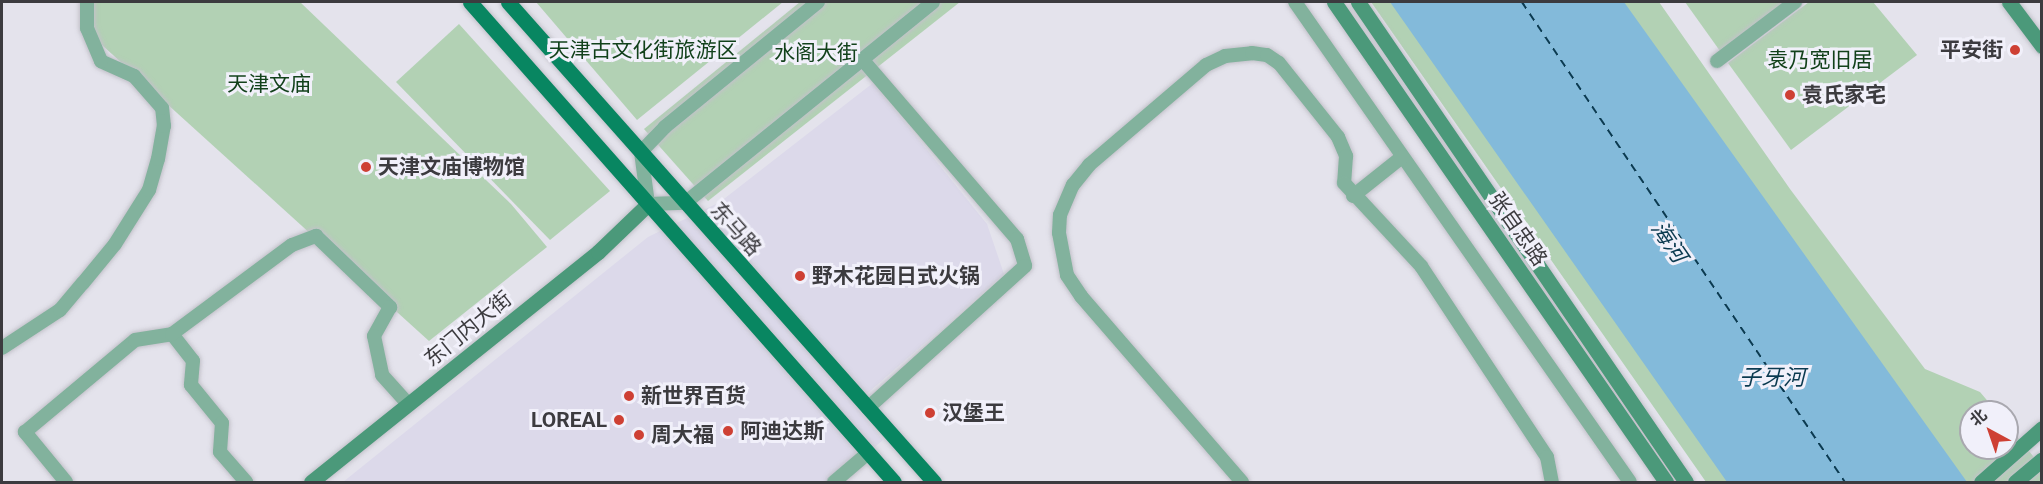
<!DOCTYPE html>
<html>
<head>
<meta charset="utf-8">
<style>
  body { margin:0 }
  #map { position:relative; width:2043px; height:484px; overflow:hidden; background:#e4e3ec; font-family:Roboto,"Noto Sans SC",sans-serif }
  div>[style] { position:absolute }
  .built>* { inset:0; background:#dcd9ea }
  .green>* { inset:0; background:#b2d1b4 }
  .water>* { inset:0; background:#83bada }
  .ferry>* { height:1.5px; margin-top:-0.75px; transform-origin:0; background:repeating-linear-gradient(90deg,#0b3a50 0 8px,transparent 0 14px) }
  .roads { filter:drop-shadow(0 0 2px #c2c1c9) drop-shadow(0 0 2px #c2c1c9) }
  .street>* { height:14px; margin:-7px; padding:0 7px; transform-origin:7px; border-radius:7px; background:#82b29d }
  .secondary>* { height:15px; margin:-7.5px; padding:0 7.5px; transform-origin:7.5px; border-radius:7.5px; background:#4b997a }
  .primary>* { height:15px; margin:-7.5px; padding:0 7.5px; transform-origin:7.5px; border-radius:7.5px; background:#088661 }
  .dots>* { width:16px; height:16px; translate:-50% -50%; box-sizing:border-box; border:3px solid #f1f0fa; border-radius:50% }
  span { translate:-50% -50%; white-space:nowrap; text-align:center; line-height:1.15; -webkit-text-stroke:6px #f1f0fa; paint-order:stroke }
  .park-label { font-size:21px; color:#12411b }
  .poi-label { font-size:21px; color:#3c3b3f; font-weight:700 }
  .right { translate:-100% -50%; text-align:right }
  .left { translate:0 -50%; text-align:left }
  .street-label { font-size:21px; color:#3c3b3f }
  .water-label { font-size:22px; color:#0b3a50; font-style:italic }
  .frame { position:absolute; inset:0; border:3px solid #3c3b3f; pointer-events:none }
  .north { position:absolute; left:1959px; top:400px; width:60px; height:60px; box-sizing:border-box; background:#f1f0fa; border:2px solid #a9a8af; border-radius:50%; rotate:320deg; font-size:16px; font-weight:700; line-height:24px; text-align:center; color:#3c3b3f }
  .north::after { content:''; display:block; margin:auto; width:21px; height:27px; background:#ce4034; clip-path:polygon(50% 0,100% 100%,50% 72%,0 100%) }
</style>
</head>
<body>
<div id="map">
  <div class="built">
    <i style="clip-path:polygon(873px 83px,987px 224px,1004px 274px,854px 405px,883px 440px,834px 482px,343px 482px,648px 237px,720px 202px)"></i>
  </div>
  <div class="green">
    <i style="clip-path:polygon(93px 2px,300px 2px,511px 204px,547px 247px,429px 341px,92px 36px)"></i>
    <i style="clip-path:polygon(536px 2px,783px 2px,637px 120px)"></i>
    <i style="clip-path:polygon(800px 2px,960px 2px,708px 201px,644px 129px)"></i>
    <i style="clip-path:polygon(1371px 2px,1659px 2px,1790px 189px,1925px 369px,1980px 392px,1997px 412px,1971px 412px,1971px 448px,2007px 448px,2007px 424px,2041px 466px,2041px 482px,1706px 482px)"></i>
    <i style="clip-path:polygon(1685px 2px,1785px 2px,1720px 51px)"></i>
    <i style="clip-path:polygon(1809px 2px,1873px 2px,1917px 55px,1791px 150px,1728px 63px)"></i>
    <i style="clip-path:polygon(459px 24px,610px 191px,550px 240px,396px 82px)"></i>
  </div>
  <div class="water">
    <i style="clip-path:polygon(1390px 2px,1624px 2px,1967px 482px,1727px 482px)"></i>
  </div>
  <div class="ferry">
    <i style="left:1522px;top:2px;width:579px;rotate:56.06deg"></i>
  </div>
  <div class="roads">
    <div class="street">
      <i style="left:818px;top:2px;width:198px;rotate:140.8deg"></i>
      <i style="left:665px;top:127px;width:35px;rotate:134deg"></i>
      <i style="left:641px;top:152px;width:52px;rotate:82.3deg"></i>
      <i style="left:648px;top:204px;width:37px;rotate:-2deg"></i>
      <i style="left:685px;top:203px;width:319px;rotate:-39deg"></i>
      <i style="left:1295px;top:2px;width:585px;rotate:55.09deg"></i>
      <i style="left:862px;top:59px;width:238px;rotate:49.3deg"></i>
      <i style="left:1017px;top:239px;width:28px;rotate:73deg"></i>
      <i style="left:1025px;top:266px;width:212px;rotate:137.9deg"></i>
      <i style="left:1717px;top:61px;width:98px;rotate:-37.1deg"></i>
      <i style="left:1353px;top:196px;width:63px;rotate:-38.5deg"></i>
      <i style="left:172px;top:334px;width:34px;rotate:52deg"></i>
      <i style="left:193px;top:361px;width:24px;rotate:95deg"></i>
      <i style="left:191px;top:385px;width:49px;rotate:50.8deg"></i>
      <i style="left:222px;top:423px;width:29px;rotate:94deg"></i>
      <i style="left:220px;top:452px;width:40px;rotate:49deg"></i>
      <i style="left:2px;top:348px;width:69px;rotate:-33.2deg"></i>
      <i style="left:60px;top:310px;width:35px;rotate:-50deg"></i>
      <i style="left:83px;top:283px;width:50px;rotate:-50.6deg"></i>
      <i style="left:115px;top:244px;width:64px;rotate:-57.8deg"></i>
      <i style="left:149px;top:190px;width:32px;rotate:-74deg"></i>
      <i style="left:158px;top:159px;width:34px;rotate:-80deg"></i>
      <i style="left:164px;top:126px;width:18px;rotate:-96deg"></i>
      <i style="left:162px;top:108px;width:43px;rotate:-131.2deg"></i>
      <i style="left:134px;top:76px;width:36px;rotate:-156deg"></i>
      <i style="left:101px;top:61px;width:36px;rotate:-113deg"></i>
      <i style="left:87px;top:28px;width:26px;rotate:-90deg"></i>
      <i style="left:66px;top:482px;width:65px;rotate:-129.4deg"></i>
      <i style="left:25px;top:432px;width:143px;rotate:-39.9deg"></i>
      <i style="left:135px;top:340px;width:37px;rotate:-9deg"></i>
      <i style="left:172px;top:334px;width:149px;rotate:-36.6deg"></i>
      <i style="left:292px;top:245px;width:26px;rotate:-21deg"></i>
      <i style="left:316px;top:236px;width:103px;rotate:43.8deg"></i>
      <i style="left:390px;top:307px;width:33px;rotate:119deg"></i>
      <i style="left:374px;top:336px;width:40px;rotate:78deg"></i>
      <i style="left:382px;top:375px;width:39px;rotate:48deg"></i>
      <i style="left:834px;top:482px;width:45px;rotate:-40.5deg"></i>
      <i style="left:1242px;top:482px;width:246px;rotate:-130.9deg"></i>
      <i style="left:1081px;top:296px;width:25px;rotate:-124deg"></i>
      <i style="left:1067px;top:275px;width:43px;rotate:-100.8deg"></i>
      <i style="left:1059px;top:233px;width:18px;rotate:-87deg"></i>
      <i style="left:1060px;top:215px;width:33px;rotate:-67deg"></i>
      <i style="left:1073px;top:185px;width:26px;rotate:-51deg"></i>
      <i style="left:1089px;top:165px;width:154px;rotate:-40.5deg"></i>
      <i style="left:1206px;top:65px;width:21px;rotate:-25deg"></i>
      <i style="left:1225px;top:56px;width:27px;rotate:-6deg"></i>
      <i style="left:1252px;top:53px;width:15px;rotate:8deg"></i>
      <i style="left:1267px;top:55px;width:14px;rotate:34deg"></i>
      <i style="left:1279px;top:63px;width:95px;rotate:51.4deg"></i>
      <i style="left:1338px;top:137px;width:21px;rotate:67deg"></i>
      <i style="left:1346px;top:156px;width:27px;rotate:94deg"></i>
      <i style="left:1344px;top:183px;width:113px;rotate:47.1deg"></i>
      <i style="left:1421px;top:266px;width:229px;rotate:56.6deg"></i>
      <i style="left:1547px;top:457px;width:25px;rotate:79deg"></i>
    </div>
    <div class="secondary">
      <i style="left:1334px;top:2px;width:584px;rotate:55.33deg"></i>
      <i style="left:1358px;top:2px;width:581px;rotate:55.65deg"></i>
      <i style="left:2009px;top:2px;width:55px;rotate:53.1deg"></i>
      <i style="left:311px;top:482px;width:368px;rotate:-38.7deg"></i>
      <i style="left:598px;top:252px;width:69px;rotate:-43.8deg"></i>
      <i style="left:1981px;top:482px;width:81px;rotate:-41.5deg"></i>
      <i style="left:2015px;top:482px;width:35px;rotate:-40deg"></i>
    </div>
    <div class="primary">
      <i style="left:470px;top:2px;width:640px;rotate:48.54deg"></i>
      <i style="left:508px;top:2px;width:642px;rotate:48.41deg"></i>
    </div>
  </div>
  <div class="dots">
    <i style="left:2015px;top:50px;background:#ce4034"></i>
    <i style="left:1790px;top:95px;background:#ce4034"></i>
    <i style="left:366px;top:167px;background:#ce4034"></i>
    <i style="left:800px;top:276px;background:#ce4034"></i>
    <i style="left:629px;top:396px;background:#ce4034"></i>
    <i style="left:930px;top:413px;background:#ce4034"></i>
    <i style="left:619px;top:420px;background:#ce4034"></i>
    <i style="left:728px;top:431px;background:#ce4034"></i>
    <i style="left:639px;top:435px;background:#ce4034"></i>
  </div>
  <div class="park-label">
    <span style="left:643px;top:50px">天津古文化街旅游区</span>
    <span style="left:816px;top:53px">水阁大街</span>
    <span style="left:1820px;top:60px">袁乃宽旧居</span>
    <span style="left:269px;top:84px">天津文庙</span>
  </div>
  <div class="poi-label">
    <span class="right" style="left:2003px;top:50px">平安街</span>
    <span class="left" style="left:1802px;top:95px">袁氏家宅</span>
    <span class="left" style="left:378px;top:167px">天津文庙博物馆</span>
    <span class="left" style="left:812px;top:276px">野木花园日式火锅</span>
    <span class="left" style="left:641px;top:396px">新世界百货</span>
    <span class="left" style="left:942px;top:413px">汉堡王</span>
    <span class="right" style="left:607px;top:420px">LOREAL</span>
    <span class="left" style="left:740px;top:431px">阿迪达斯</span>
    <span class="left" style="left:651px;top:435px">周大福</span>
  </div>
  <div class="street-label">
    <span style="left:736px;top:229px;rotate:48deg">东马路</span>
    <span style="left:1518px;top:229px;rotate:55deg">张自忠路</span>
    <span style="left:468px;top:329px;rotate:-39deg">东门内大街</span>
  </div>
  <div class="water-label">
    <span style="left:1669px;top:242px;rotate:56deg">海河</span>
    <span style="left:1772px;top:378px">子牙河</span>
  </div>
  <div class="frame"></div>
  <div class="north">北</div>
</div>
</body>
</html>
